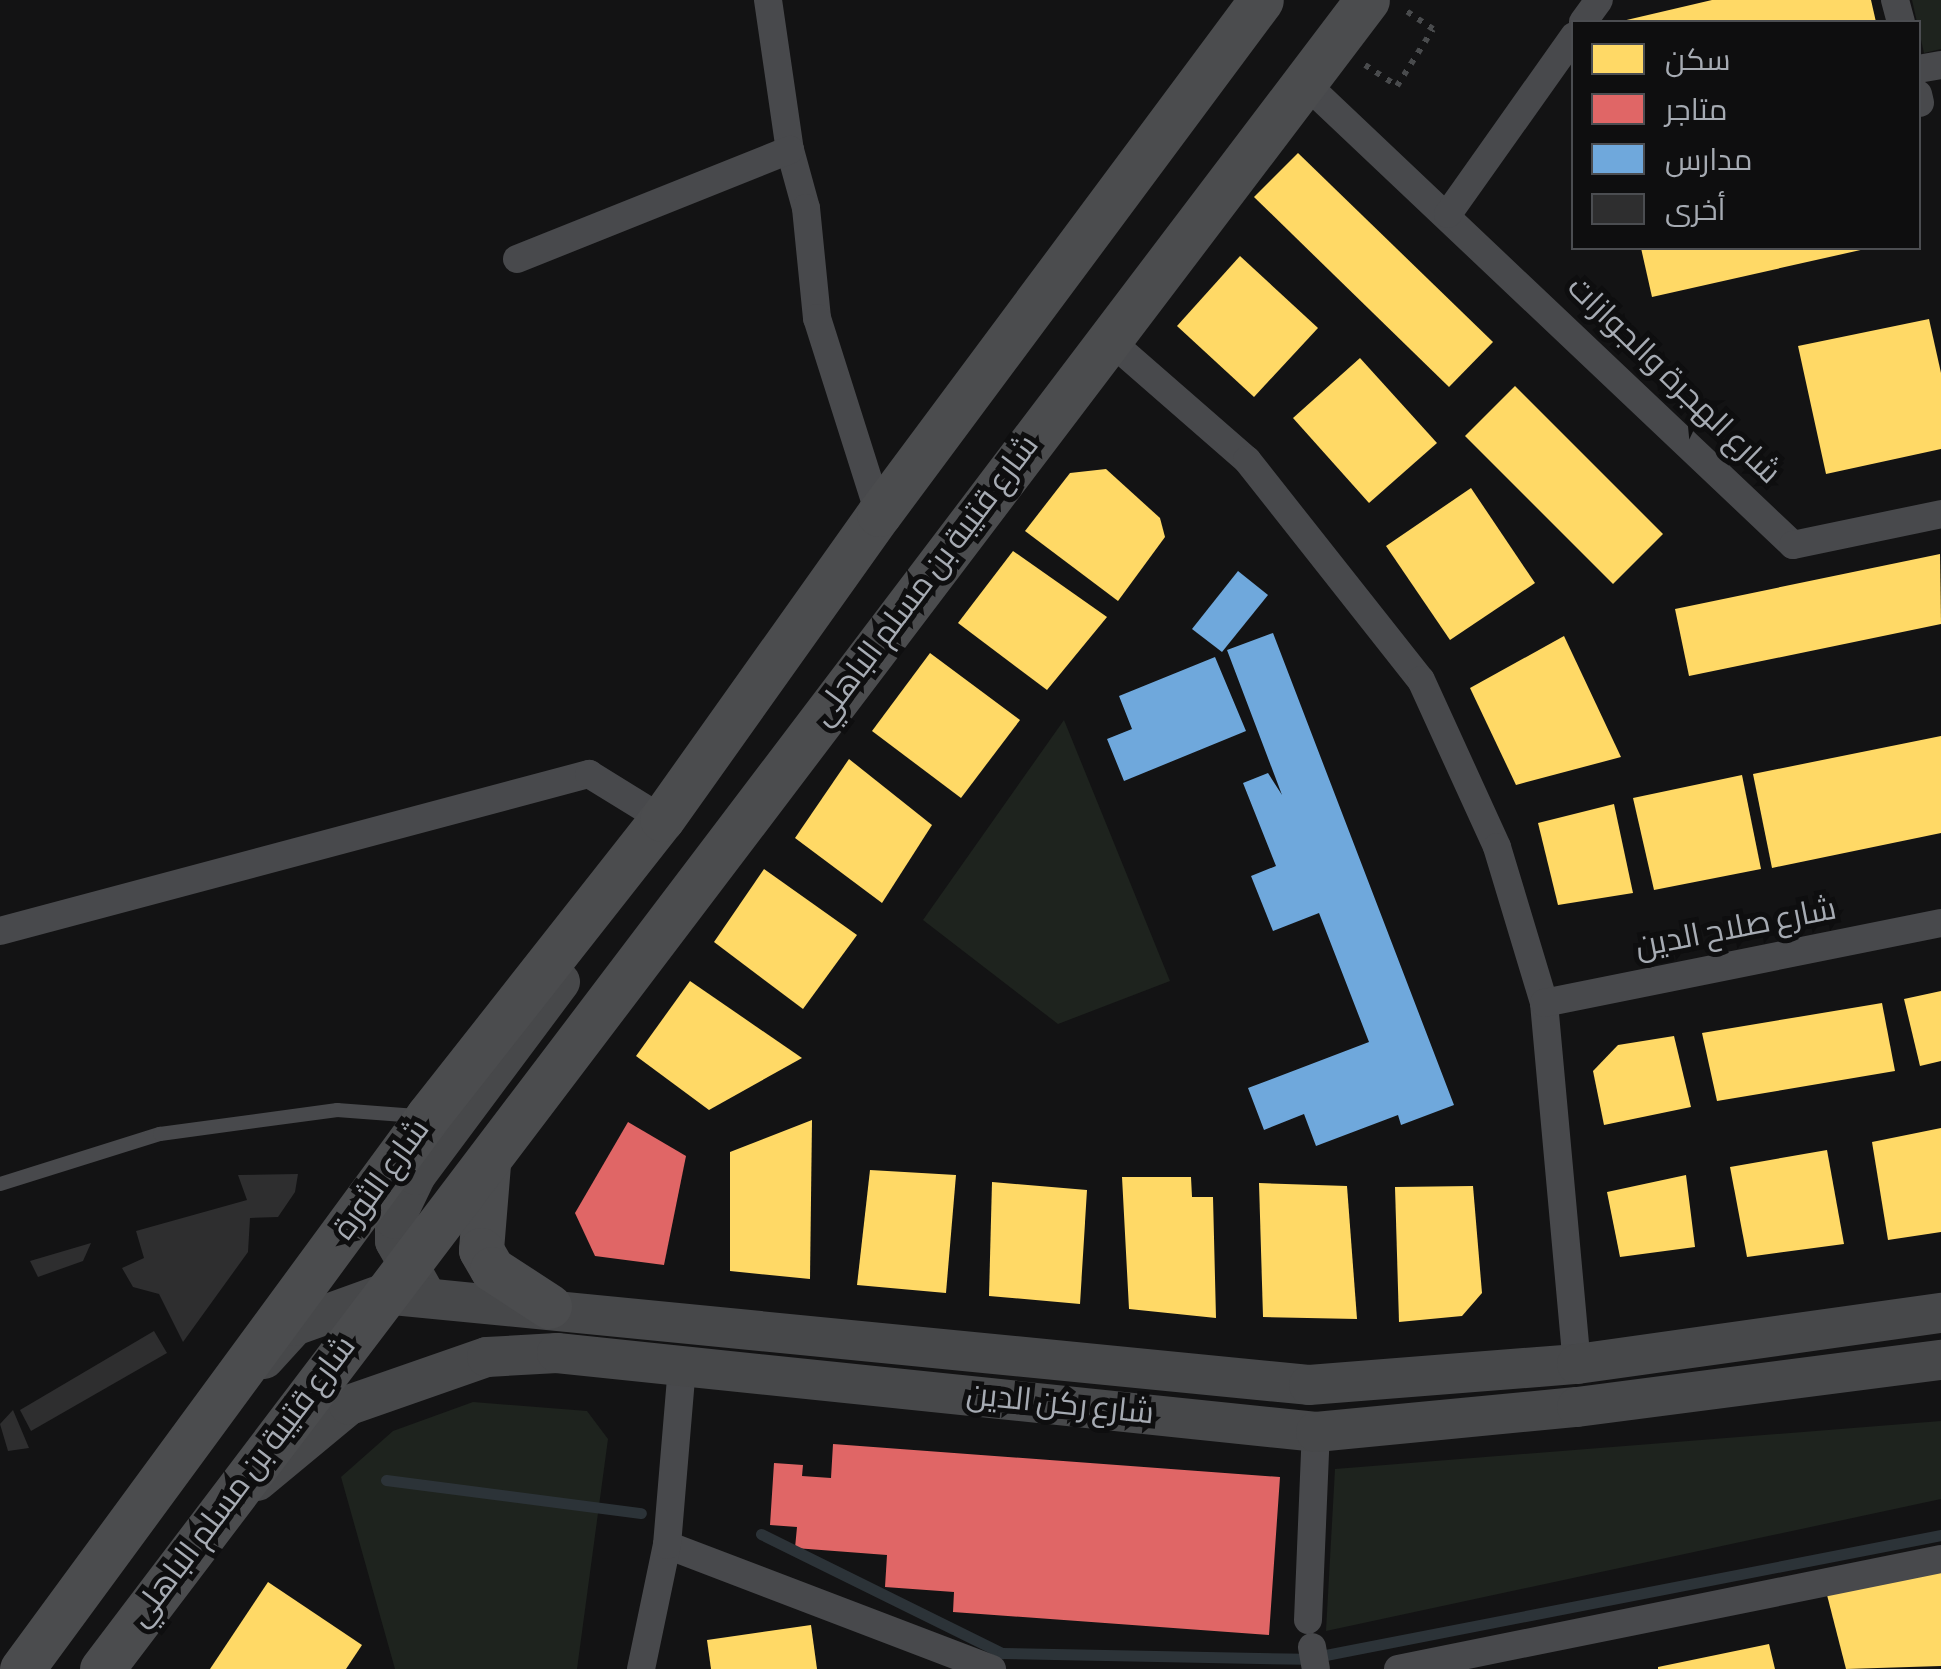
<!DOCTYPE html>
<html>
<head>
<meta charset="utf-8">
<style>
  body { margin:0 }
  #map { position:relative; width:1941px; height:1669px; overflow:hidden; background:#131314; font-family:"Sofia Sans Condensed",Cairo,sans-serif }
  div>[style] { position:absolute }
  .green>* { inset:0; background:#1e231e }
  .homes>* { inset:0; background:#ffd966 }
  .shops>* { inset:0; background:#e06666 }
  .schools>* { inset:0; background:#6fa8dc }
  .stream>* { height:11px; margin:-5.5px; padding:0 5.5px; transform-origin:5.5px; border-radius:5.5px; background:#2c3338 }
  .building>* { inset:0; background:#2e2e2f }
  .path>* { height:6px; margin-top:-3px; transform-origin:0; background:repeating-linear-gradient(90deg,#494b4d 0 5px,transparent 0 13px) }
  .lane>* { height:14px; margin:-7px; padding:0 7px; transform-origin:7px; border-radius:7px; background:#48494c }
  .street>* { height:28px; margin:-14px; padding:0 14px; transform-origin:14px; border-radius:14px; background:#48494c }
  .secondary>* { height:40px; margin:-20px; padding:0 20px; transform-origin:20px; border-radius:20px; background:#47484a }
  .primary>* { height:45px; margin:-22.5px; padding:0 22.5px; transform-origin:22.5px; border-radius:22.5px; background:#4b4c4e }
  span { translate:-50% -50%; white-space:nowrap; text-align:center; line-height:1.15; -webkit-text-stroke:10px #0e0e0f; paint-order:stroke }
  .street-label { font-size:32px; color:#a6abb3 }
  .legend { position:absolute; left:1571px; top:20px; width:350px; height:230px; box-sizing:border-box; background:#0e0e0f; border:2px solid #4b4d51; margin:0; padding:12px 18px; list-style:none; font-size:30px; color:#a6abb3 }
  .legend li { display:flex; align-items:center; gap:20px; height:50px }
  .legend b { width:50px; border:2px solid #4b4d51 }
</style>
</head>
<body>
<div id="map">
  <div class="green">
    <i style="clip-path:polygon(1912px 0,1941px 0,1941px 49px,1924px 53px)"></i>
    <i style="clip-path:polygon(1064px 720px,1170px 981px,1058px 1024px,923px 920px)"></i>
    <i style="clip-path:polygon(473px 1402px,587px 1411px,608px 1439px,577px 1669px,395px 1669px,341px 1477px,393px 1431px)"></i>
    <i style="clip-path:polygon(1941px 1421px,1941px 1499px,1326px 1631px,1335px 1469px)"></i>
  </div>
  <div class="homes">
    <i style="clip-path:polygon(1712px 0,1871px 0,1876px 22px,1618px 22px)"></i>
    <i style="clip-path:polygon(1298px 153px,1493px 342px,1449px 387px,1254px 197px)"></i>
    <i style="clip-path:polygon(1641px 248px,1865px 248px,1865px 249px,1652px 297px)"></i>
    <i style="clip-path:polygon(1240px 256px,1318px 328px,1254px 397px,1177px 326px)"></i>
    <i style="clip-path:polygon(1929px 319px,1941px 373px,1941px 449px,1826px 474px,1798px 346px)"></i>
    <i style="clip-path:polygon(1360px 358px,1437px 443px,1369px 503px,1293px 418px)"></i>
    <i style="clip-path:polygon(1515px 386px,1663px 534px,1613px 584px,1465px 436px)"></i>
    <i style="clip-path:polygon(1106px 469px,1160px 518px,1165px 537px,1118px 601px,1025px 531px,1070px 473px)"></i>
    <i style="clip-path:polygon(1471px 488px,1535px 583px,1450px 640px,1386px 546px)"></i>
    <i style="clip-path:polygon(1013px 551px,1107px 617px,1047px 690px,958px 623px)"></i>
    <i style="clip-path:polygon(1940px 554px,1941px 624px,1689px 676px,1675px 609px)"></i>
    <i style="clip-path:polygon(1564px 636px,1621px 757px,1516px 785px,1470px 688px)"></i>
    <i style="clip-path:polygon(930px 653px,1020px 720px,961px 798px,872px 731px)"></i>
    <i style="clip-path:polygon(1941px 736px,1941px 833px,1772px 868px,1753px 774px)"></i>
    <i style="clip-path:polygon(849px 759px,932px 825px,882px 903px,795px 838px)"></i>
    <i style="clip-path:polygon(1742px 775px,1761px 869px,1654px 890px,1633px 798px)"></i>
    <i style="clip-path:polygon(1614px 804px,1633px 893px,1558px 905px,1538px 823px)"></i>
    <i style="clip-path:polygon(764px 869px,857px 935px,803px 1009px,714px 942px)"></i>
    <i style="clip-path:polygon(690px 981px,802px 1058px,709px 1110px,636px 1056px)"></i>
    <i style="clip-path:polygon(1941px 991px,1941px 1061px,1920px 1066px,1904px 999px)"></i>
    <i style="clip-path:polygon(1882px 1003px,1895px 1071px,1717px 1101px,1702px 1033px)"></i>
    <i style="clip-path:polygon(1674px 1036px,1691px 1107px,1604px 1125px,1593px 1071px,1618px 1045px)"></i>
    <i style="clip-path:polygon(812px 1120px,810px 1279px,730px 1271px,730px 1152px)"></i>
    <i style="clip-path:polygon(1941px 1128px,1941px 1232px,1888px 1240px,1872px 1142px)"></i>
    <i style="clip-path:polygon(1827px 1150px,1844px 1244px,1747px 1257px,1730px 1167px)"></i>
    <i style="clip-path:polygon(870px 1170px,956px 1175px,946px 1293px,857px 1285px)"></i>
    <i style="clip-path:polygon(1686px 1175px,1695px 1247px,1620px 1257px,1607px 1192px)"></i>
    <i style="clip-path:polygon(1122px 1177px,1191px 1177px,1192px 1197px,1213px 1197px,1216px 1318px,1129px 1309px)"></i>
    <i style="clip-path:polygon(992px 1182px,1087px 1190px,1080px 1304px,989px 1296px)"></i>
    <i style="clip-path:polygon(1259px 1183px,1347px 1186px,1357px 1319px,1263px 1317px)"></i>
    <i style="clip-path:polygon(1473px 1186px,1482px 1293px,1462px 1316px,1399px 1322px,1395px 1187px)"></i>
    <i style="clip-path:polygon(1941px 1571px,1941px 1666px,1846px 1669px,1827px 1595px)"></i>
    <i style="clip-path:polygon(268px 1582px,362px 1645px,346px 1669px,210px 1669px)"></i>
    <i style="clip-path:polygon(811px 1625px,817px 1669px,711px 1669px,707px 1640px)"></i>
    <i style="clip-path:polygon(1769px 1644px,1775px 1669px,1658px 1669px,1658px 1667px)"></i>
  </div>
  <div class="shops">
    <i style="clip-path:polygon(628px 1122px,686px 1156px,664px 1265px,595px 1256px,575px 1213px)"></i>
    <i style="clip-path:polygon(833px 1444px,1280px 1477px,1269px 1635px,953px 1612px,954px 1592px,885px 1587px,887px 1555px,795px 1548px,797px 1527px,770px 1525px,774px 1463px,803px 1465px,802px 1476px,831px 1478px)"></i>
  </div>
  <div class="schools">
    <i style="clip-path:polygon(1238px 571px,1268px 595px,1222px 652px,1192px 629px)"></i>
    <i style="clip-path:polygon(1273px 633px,1454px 1105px,1401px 1125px,1398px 1115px,1316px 1146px,1304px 1114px,1264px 1130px,1248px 1088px,1369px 1042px,1319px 913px,1273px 931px,1251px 876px,1276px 866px,1243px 783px,1268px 773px,1282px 795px,1227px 650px)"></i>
    <i style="clip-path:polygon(1215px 657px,1246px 731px,1124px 781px,1107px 739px,1132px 729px,1119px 696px)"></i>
  </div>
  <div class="stream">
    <i style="left:386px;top:1480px;width:257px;rotate:7.4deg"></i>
    <i style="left:761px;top:1534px;width:269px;rotate:26.3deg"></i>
    <i style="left:1002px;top:1653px;width:303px;rotate:1.1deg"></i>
    <i style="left:1305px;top:1659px;width:648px;rotate:-11.03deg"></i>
  </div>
  <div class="building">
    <i style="clip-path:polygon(298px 1174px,295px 1192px,278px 1217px,250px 1218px,248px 1252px,183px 1342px,159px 1294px,133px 1287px,122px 1268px,144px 1258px,136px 1231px,247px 1200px,238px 1175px)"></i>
    <i style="clip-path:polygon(91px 1243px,83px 1261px,38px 1277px,30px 1261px)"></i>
    <i style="clip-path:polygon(154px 1331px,167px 1353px,31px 1431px,20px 1410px)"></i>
    <i style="clip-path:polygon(13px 1410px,29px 1448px,8px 1451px,0 1424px)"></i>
  </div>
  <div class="path">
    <i style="left:1365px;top:65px;width:38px;rotate:33deg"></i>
    <i style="left:1397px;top:86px;width:67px;rotate:-57.7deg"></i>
    <i style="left:1433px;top:29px;width:36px;rotate:-146deg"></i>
  </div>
  <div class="lane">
    <i style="left:0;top:1184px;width:168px;rotate:-17.4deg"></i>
    <i style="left:160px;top:1134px;width:179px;rotate:-7.7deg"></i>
    <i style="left:337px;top:1110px;width:80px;rotate:4.3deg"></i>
  </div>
  <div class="street">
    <i style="left:768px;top:0;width:152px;rotate:81.7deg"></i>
    <i style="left:790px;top:150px;width:60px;rotate:74.6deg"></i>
    <i style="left:806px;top:208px;width:111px;rotate:84.3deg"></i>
    <i style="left:817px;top:318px;width:206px;rotate:72.4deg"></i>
    <i style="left:1895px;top:0;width:23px;rotate:75deg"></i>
    <i style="left:1583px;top:22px;width:27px;rotate:-54deg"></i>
    <i style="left:1918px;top:69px;width:23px;rotate:-10deg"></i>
    <i style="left:1305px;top:83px;width:672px;rotate:43.43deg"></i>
    <i style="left:1793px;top:545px;width:151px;rotate:-11.8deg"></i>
    <i style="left:1918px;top:94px;width:9px;rotate:77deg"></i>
    <i style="left:1448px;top:214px;width:218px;rotate:-54.7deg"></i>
    <i style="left:517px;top:259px;width:294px;rotate:-21.8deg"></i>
    <i style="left:1107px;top:338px;width:186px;rotate:41.1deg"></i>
    <i style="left:1247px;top:460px;width:280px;rotate:51.7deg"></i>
    <i style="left:1421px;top:680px;width:183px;rotate:65.5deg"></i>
    <i style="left:1497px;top:847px;width:163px;rotate:73.2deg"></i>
    <i style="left:1544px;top:1003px;width:363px;rotate:84.8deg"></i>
    <i style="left:0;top:931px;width:610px;rotate:-14.93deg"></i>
    <i style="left:589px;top:774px;width:86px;rotate:31.7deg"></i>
    <i style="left:1544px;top:1003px;width:405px;rotate:-11.4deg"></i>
    <i style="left:667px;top:1545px;width:348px;rotate:20.9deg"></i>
    <i style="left:1308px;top:1620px;width:188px;rotate:-87.6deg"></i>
    <i style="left:1312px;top:1647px;width:22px;rotate:80deg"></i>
    <i style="left:641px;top:1669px;width:127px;rotate:-78.2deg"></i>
    <i style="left:667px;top:1545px;width:181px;rotate:-85.2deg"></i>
    <i style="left:1398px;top:1669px;width:554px;rotate:-11.45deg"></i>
  </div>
  <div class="secondary">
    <i style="left:422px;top:1289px;width:55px;rotate:-119.4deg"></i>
    <i style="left:395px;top:1241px;width:22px;rotate:-90deg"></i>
    <i style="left:395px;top:1219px;width:49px;rotate:-64.5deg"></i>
    <i style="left:416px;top:1175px;width:241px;rotate:-53.3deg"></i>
    <i style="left:264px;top:1359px;width:45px;rotate:-47.7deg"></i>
    <i style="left:294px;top:1326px;width:95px;rotate:-19.8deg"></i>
    <i style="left:383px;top:1294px;width:930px;rotate:5.61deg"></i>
    <i style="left:1309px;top:1385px;width:269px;rotate:-4.5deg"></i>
    <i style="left:1577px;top:1364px;width:368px;rotate:-8deg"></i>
    <i style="left:257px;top:1481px;width:119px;rotate:-39.6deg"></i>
    <i style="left:349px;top:1405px;width:146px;rotate:-19.2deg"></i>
    <i style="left:487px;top:1357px;width:70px;rotate:-3.3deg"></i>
    <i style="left:557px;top:1353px;width:763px;rotate:5.94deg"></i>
    <i style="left:1316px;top:1432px;width:262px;rotate:-5.5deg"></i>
    <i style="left:1577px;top:1407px;width:367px;rotate:-7.4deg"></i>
  </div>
  <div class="primary">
    <i style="left:488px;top:1164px;width:86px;rotate:94.7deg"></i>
    <i style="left:481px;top:1250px;width:22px;rotate:60deg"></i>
    <i style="left:492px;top:1269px;width:68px;rotate:33deg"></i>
    <i style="left:22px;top:1669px;width:686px;rotate:-53.71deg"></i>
    <i style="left:428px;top:1116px;width:378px;rotate:-51.8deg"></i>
    <i style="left:662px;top:819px;width:374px;rotate:-54.6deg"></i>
    <i style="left:879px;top:514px;width:640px;rotate:-53.38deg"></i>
    <i style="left:102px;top:1669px;width:2094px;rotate:-52.84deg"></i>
  </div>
  <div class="street-label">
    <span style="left:1673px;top:381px;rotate:44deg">شارع الهجرة والجوازات</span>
    <span style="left:926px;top:581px;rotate:-53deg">شارع قتيبة بن مسلم الباهلي</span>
    <span style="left:1736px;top:929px;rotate:-11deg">شارع صلاح الدين</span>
    <span style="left:382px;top:1180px;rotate:-54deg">شارع الثورة</span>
    <span style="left:1060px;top:1405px;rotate:6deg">شارع ركن الدين</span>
    <span style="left:243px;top:1482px;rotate:-53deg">شارع قتيبة بن مسلم الباهلي</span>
  </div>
  <ul class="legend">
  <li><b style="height:28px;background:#ffd966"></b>سكن</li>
  <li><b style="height:28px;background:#e06666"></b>متاجر</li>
  <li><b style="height:28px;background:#6fa8dc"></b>مدارس</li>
  <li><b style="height:28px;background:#2e2e2f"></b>أخرى</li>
  </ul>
</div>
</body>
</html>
